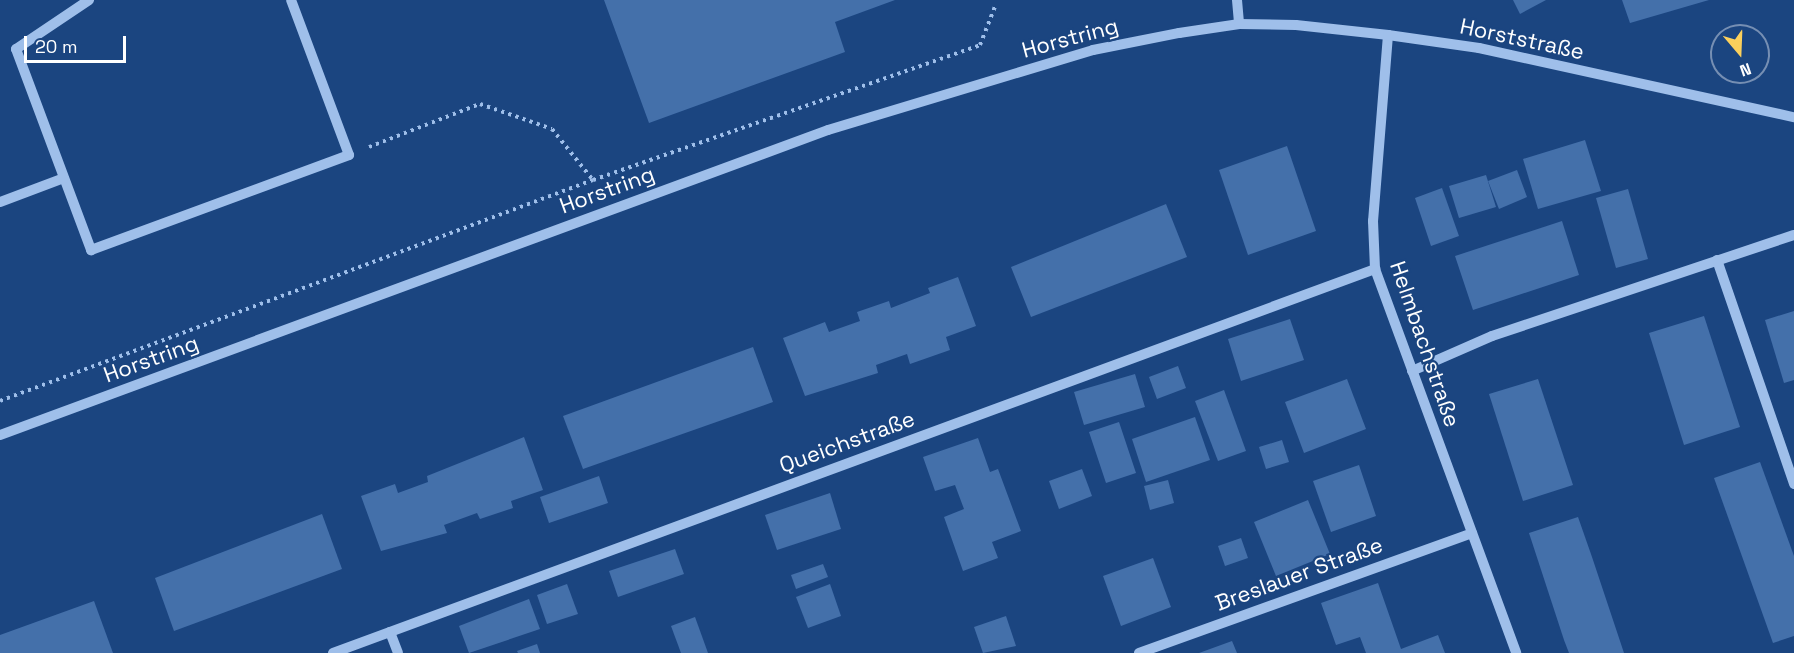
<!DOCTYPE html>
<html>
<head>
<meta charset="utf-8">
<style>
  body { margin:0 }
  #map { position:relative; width:1794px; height:653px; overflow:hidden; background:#1b4580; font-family:"Space Grotesk",sans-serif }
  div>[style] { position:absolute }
  .building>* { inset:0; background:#4470aa }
  .path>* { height:4px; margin-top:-2px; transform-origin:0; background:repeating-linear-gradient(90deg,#9fbfea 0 3px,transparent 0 7.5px) }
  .minor>* { height:10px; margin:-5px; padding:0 5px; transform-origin:5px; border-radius:5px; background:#9fbfea }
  span { translate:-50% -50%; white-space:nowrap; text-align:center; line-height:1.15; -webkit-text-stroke:4.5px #1b4580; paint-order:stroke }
  .street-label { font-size:22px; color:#fff }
  .north { position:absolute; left:1710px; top:24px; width:60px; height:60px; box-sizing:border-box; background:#1b4580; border:2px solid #768fb3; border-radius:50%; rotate:161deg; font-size:16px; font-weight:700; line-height:24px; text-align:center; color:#fff }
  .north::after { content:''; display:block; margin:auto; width:21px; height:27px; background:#fbd05c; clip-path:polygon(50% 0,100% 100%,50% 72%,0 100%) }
  .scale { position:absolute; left:24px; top:36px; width:102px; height:27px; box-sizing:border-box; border:3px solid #fff; border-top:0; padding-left:8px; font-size:18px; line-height:21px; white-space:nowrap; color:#fff; -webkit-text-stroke:4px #1b4580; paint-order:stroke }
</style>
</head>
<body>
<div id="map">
  <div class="building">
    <i style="clip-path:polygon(604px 0,895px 0,835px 22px,845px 52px,649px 123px)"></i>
    <i style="clip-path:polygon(1513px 0,1546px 0,1520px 14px)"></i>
    <i style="clip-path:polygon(1622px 0,1709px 0,1630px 23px)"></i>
    <i style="clip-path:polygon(1585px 140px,1601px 191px,1538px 209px,1523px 159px)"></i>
    <i style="clip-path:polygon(1287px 146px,1316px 231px,1248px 255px,1219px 170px)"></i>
    <i style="clip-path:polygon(1517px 170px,1527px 197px,1499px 209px,1488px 181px)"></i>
    <i style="clip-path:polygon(1486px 175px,1496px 207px,1459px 218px,1449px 186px)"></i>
    <i style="clip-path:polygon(1442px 188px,1459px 236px,1431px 246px,1415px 198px)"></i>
    <i style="clip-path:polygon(1628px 189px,1648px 259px,1616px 268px,1596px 198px)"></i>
    <i style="clip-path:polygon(1166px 204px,1187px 257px,1031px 317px,1011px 267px)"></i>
    <i style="clip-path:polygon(1562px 221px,1579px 275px,1473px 310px,1455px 256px)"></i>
    <i style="clip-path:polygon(958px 277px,976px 326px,946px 337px,950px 350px,910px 364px,907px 354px,876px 365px,878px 373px,805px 396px,783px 338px,825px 322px,829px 332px,860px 321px,857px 312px,889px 301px,891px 308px,930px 293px,928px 288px)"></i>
    <i style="clip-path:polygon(1794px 311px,1794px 380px,1784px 383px,1765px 320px)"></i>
    <i style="clip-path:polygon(1704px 316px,1740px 427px,1684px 445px,1649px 333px)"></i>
    <i style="clip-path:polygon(1290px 319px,1304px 360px,1241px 381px,1228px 339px)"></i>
    <i style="clip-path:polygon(753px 347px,773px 402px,583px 469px,563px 416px)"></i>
    <i style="clip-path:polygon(1178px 366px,1186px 388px,1157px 399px,1149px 377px)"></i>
    <i style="clip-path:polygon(1135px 374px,1145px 407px,1084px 425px,1074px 392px)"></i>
    <i style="clip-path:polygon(1347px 379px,1366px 429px,1304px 453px,1285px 402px)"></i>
    <i style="clip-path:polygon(1538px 379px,1573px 485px,1523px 501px,1489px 394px)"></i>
    <i style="clip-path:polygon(1224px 390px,1246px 451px,1218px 461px,1195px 401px)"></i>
    <i style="clip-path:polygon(1195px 417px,1210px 460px,1146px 482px,1132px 439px)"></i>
    <i style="clip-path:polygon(1119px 422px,1136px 473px,1106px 483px,1089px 432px)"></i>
    <i style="clip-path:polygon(524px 437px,543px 490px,511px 501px,513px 508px,480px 519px,477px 513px,444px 525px,447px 533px,381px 551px,361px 496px,395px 484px,398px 493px,428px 482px,427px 476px)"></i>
    <i style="clip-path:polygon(978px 438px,990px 472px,998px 469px,1021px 531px,992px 542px,998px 558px,963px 571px,944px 517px,964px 509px,955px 485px,935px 491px,923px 457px)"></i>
    <i style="clip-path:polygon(1282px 440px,1289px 462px,1266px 469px,1259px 447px)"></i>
    <i style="clip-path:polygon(1760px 462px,1794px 556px,1794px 636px,1773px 643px,1714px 478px)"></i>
    <i style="clip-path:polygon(1359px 465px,1376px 516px,1331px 532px,1313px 481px)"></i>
    <i style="clip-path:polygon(1082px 469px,1092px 496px,1059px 509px,1049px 481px)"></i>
    <i style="clip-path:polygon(599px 476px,608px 503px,549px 523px,540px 497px)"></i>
    <i style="clip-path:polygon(1168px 480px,1174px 503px,1150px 510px,1144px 486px)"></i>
    <i style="clip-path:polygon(830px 493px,841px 529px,777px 550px,765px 515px)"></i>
    <i style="clip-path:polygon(1308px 500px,1330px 554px,1276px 576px,1254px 522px)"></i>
    <i style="clip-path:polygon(322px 514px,342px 569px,174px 631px,155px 578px)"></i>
    <i style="clip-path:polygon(1578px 517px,1592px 557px,1624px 653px,1569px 653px,1564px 640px,1529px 533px)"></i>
    <i style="clip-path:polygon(1241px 538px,1248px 558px,1225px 566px,1218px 546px)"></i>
    <i style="clip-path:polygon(675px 549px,684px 574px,618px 597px,609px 571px)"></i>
    <i style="clip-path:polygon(1153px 558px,1171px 607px,1121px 626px,1103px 576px)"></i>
    <i style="clip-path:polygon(823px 564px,828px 577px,796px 589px,791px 575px)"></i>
    <i style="clip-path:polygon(1378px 583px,1401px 649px,1438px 635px,1445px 653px,1366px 653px,1360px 637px,1336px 645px,1321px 603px)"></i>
    <i style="clip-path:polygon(567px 584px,578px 614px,547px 624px,537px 595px)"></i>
    <i style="clip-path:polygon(830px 584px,841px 616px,808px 628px,796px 597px)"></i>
    <i style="clip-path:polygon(529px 599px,540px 629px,469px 653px,459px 626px)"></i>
    <i style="clip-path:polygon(94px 601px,113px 653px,0 653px,0 635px)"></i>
    <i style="clip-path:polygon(1006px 616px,1016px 646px,983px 653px,974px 627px)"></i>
    <i style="clip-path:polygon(695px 617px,708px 653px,681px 653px,671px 626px)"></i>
    <i style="clip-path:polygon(1232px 641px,1237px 653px,1199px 653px)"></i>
    <i style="clip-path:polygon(537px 644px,540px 653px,518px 653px,517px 651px)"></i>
  </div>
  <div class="path">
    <i style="left:369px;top:147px;width:119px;rotate:-21.2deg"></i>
    <i style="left:480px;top:104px;width:76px;rotate:19.1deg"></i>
    <i style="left:552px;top:129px;width:65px;rotate:51.2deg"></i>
    <i style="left:593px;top:180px;width:410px;rotate:-19.2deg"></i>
    <i style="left:980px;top:45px;width:44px;rotate:-68.7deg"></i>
    <i style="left:0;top:401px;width:633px;rotate:-20.44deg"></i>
  </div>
  <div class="minor">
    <i style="left:89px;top:0;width:88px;rotate:146.1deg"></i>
    <i style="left:16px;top:49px;width:215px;rotate:69.5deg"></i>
    <i style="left:91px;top:250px;width:275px;rotate:-20.2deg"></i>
    <i style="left:349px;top:155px;width:165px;rotate:-110.5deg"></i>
    <i style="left:1237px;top:0;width:24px;rotate:85deg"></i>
    <i style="left:1388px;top:35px;width:187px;rotate:94.6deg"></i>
    <i style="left:1373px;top:221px;width:48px;rotate:87.6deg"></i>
    <i style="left:1375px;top:269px;width:409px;rotate:69.8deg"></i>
    <i style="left:0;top:202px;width:68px;rotate:-20.6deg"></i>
    <i style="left:1717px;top:260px;width:237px;rotate:71deg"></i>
    <i style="left:1412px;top:371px;width:87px;rotate:-23.6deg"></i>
    <i style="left:1492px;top:336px;width:318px;rotate:-18.5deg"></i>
    <i style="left:0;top:435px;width:882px;rotate:-20.22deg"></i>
    <i style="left:828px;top:130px;width:277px;rotate:-16.8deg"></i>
    <i style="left:1093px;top:50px;width:88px;rotate:-11.2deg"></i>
    <i style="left:1179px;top:33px;width:61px;rotate:-8.5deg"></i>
    <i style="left:1239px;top:24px;width:57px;rotate:1deg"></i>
    <i style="left:1296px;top:25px;width:93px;rotate:6.2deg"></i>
    <i style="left:1388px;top:35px;width:92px;rotate:8.1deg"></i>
    <i style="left:1479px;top:48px;width:322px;rotate:12.4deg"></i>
    <i style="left:390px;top:632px;width:22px;rotate:69deg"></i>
    <i style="left:333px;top:653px;width:1111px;rotate:-20.23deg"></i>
    <i style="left:1139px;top:653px;width:354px;rotate:-19.8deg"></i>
  </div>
  <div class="street-label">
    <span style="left:1070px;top:38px;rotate:-15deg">Horstring</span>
    <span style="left:1522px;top:39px;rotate:12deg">Horststraße</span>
    <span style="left:607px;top:190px;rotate:-20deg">Horstring</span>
    <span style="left:1425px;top:344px;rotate:71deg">Helmbachstraße</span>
    <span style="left:151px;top:359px;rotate:-20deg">Horstring</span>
    <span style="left:847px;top:442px;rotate:-20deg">Queichstraße</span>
    <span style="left:1299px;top:574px;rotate:-20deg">Breslauer Straße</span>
  </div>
  <div class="north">N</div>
  <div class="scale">20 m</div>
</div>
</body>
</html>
